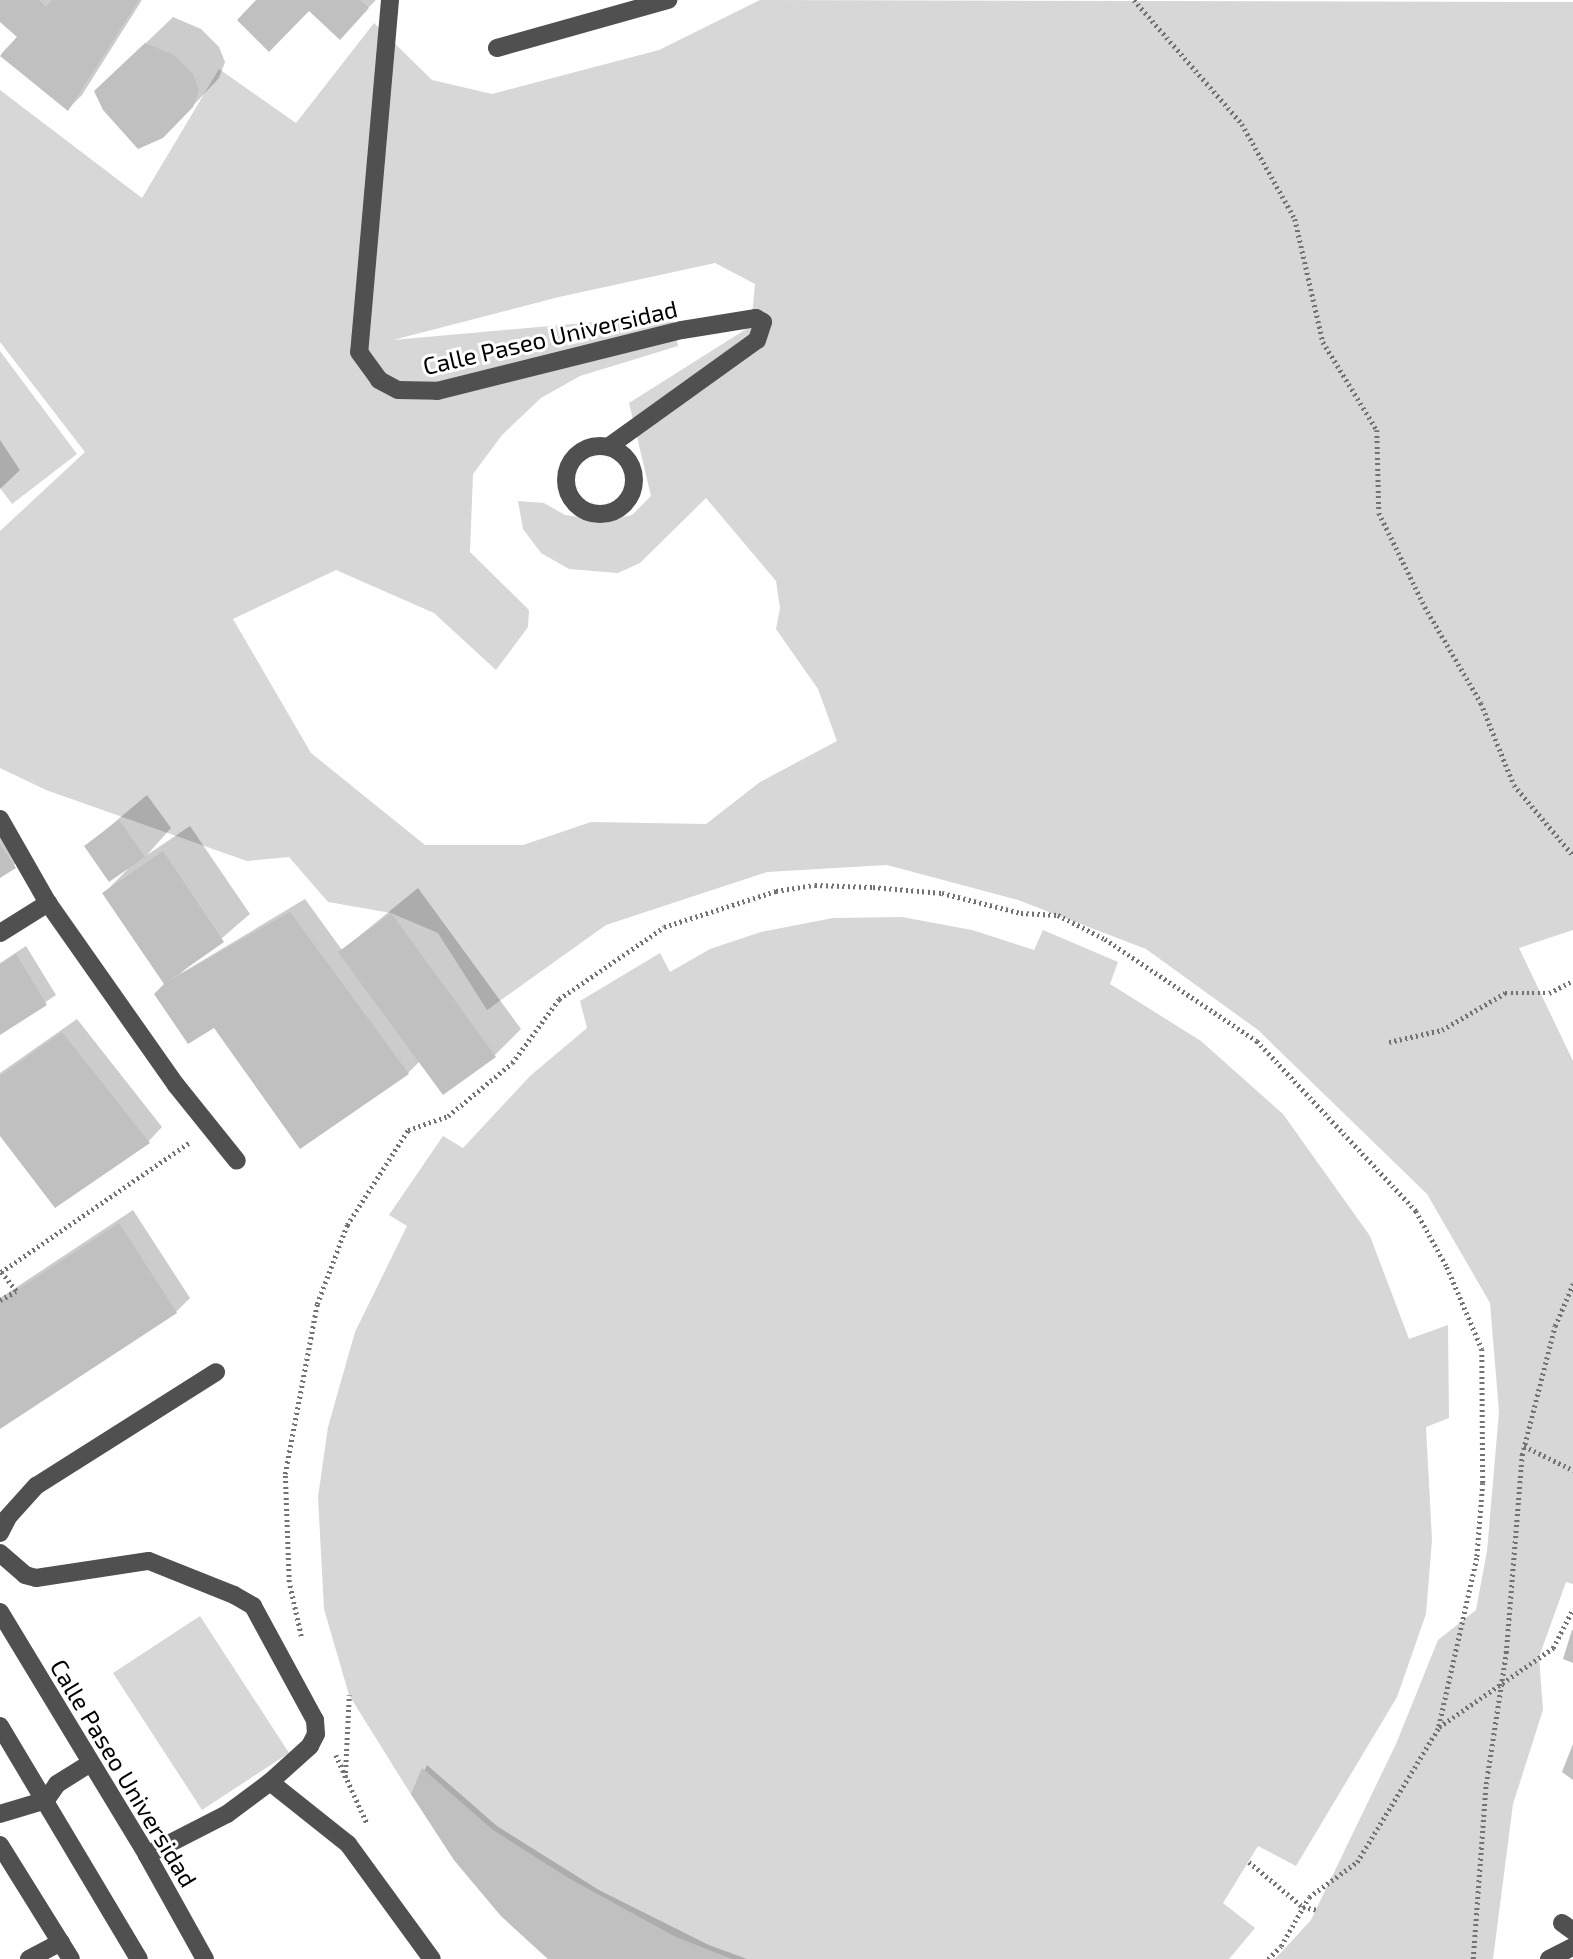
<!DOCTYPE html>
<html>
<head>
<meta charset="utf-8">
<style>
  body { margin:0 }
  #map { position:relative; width:1573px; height:1959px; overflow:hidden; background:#fff; font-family:"Exo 2",sans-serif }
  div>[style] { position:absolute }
  .green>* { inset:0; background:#d7d7d7 }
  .shadow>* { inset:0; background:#0003 }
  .building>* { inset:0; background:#c0c0c0 }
  .path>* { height:4.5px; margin-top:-2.25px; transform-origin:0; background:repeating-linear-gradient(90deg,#727272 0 2px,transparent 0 5.5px) }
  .minor>* { height:18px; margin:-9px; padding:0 9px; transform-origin:9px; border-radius:9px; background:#505050 }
  .minor>.ring { margin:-9px; padding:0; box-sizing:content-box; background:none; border:18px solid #505050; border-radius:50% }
  span { translate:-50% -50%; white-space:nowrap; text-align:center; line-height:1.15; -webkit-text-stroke:6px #fff; paint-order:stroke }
  .street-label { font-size:24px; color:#000 }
</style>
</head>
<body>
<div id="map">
  <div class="green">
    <i style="clip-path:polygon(evenodd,760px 0,1573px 2px,1573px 930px,1519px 948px,1573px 1061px,1573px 1584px,1566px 1582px,1539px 1657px,1543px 1710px,1513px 1804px,1493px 1959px,1275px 1959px,1311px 1920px,1396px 1744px,1438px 1640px,1476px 1610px,1487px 1551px,1499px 1412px,1490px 1303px,1427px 1194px,1258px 1030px,1146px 949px,1018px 900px,887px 865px,767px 872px,606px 925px,487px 1010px,438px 933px,391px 913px,328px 902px,289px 857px,247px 861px,46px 790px,0 768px,0 531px,85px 452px,0 342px,0 90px,142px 198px,219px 69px,296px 123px,374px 23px,432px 80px,492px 94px,659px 50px,760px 0,715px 263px,755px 284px,751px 326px,629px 403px,651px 496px,632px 515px,604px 521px,565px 515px,544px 503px,518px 501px,523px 529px,541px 553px,569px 569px,618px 573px,640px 563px,706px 498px,776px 581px,780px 608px,776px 629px,818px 689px,837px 741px,760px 782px,706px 824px,591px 822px,523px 845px,425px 845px,311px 753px,233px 619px,336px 570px,434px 613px,496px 670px,528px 627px,529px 610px,470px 552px,473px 474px,502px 435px,541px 398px,580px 376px,678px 346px,672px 315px,393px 340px,559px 297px,715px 263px)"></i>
    <i style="clip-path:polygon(0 351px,77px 454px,12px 504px,0 488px)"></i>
    <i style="clip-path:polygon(902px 917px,972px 930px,1034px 950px,1043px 930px,1118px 962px,1110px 984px,1201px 1041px,1283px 1114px,1370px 1236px,1409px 1339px,1448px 1325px,1449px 1418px,1426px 1427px,1432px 1540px,1426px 1614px,1397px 1697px,1296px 1866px,1258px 1846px,1223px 1903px,1255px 1928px,1229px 1959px,548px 1959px,501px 1916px,454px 1860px,407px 1788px,349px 1695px,324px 1609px,318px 1497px,328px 1427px,355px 1332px,407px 1226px,389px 1215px,443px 1136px,463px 1148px,530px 1076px,587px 1028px,580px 1001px,660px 953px,670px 972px,710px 949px,761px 932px,833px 918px)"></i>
    <i style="clip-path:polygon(200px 1616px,289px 1753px,202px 1810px,113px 1673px)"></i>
  </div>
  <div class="shadow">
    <i style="clip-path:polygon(0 0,142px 0,82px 95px,68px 109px,1px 54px,18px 36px,0 19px)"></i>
    <i style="clip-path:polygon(259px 0,376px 0,366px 10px)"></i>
    <i style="clip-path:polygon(173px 17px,201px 29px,219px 47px,225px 62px,219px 78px,190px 109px,123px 65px)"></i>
    <i style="clip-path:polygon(0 440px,20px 470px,0 489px)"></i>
    <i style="clip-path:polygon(147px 795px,171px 828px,147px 855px,190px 826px,250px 914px,180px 974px,305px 899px,342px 950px,418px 888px,521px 1029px,494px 1056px,420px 1061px,408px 1073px,215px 1025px,166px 984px,104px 893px,128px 869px,86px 846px)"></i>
    <i style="clip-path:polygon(0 822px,24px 857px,0 876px)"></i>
    <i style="clip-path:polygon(26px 946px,56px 995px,0 1033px,0 963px)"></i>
    <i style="clip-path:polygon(77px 1019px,162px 1127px,148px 1142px,0 1133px,0 1073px)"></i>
    <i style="clip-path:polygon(133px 1210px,190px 1298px,176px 1312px,0 1427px,0 1298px)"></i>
    <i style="clip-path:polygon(427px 1765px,497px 1826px,599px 1890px,709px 1945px,747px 1959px,551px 1959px,502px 1915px,413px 1794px)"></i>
  </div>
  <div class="building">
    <i style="clip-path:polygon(0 0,39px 0,46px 7px,52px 0,139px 0,68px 111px,0 56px,17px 37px,0 22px)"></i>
    <i style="clip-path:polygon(256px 0,360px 0,369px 8px,340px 40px,309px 11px,269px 52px,237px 20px)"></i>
    <i style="clip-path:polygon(145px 43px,174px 55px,193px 74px,199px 90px,193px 107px,163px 138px,138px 149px,103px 110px,94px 91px)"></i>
    <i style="clip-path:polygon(119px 820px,145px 857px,109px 882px,84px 846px)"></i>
    <i style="clip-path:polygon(0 844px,16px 868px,0 878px)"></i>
    <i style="clip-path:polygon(163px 851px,224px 942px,167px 982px,290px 912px,409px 1074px,300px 1149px,214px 1028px,188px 1044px,154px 994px,164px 984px,102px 893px)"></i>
    <i style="clip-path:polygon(391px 913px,496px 1057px,443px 1095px,338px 952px)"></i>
    <i style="clip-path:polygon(16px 954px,47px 1005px,0 1035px,0 965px)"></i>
    <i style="clip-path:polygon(62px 1032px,150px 1143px,55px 1208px,0 1136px,0 1076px)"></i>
    <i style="clip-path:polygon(119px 1223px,177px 1313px,0 1429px,0 1301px)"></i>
    <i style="clip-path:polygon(1572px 1630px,1573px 1630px,1573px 1663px,1563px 1659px)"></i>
    <i style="clip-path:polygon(1573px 1744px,1573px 1780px,1562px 1772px)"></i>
    <i style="clip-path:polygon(422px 1768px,493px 1830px,570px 1879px,676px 1937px,732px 1959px,548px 1959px,501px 1916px,454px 1860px,411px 1794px)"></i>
  </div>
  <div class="path">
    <i style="left:1134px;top:0;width:164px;rotate:48.9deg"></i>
    <i style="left:1242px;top:124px;width:109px;rotate:60.8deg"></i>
    <i style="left:1295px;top:219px;width:126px;rotate:77.2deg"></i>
    <i style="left:1323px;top:342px;width:103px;rotate:58.5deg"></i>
    <i style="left:1377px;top:430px;width:83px;rotate:88.6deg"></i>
    <i style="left:1379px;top:513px;width:105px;rotate:63.9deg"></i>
    <i style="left:1425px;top:607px;width:111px;rotate:59.7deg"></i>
    <i style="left:1481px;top:703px;width:88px;rotate:68.1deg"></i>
    <i style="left:1514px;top:785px;width:92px;rotate:49.9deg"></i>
    <i style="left:1389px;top:1042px;width:54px;rotate:-12.8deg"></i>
    <i style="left:1442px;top:1030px;width:73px;rotate:-30.4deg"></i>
    <i style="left:1505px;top:993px;width:44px"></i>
    <i style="left:1549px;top:993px;width:27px;rotate:-27deg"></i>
    <i style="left:0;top:1300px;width:18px;rotate:-29deg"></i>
    <i style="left:16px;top:1291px;width:24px;rotate:-128deg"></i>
    <i style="left:1px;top:1272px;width:229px;rotate:-34.5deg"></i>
    <i style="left:1524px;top:1446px;width:55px;rotate:26.1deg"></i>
    <i style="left:301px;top:1636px;width:55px;rotate:-102.5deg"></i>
    <i style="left:289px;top:1582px;width:108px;rotate:-92.1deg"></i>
    <i style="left:285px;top:1474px;width:173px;rotate:-79.3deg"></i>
    <i style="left:317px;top:1304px;width:85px;rotate:-69.2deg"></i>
    <i style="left:347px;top:1225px;width:113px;rotate:-57.3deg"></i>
    <i style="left:408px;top:1130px;width:42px;rotate:-19.3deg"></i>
    <i style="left:448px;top:1116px;width:83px;rotate:-39.6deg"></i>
    <i style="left:512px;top:1063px;width:79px;rotate:-53.7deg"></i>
    <i style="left:559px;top:999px;width:127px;rotate:-34.4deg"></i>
    <i style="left:664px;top:927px;width:118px;rotate:-17.8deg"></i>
    <i style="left:776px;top:891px;width:39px;rotate:-9deg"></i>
    <i style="left:815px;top:885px;width:58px;rotate:2deg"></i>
    <i style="left:873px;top:887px;width:69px;rotate:5deg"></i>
    <i style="left:942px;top:893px;width:81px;rotate:14.2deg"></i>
    <i style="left:1021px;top:913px;width:37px;rotate:3deg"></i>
    <i style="left:1058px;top:915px;width:53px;rotate:27.1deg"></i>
    <i style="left:1105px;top:939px;width:183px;rotate:33.9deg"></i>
    <i style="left:1257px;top:1041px;width:233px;rotate:46.9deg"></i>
    <i style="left:1416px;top:1211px;width:64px;rotate:61deg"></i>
    <i style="left:1447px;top:1267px;width:89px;rotate:66.9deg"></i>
    <i style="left:1482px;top:1349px;width:134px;rotate:89.6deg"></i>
    <i style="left:1483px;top:1483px;width:75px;rotate:94.6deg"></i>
    <i style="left:1477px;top:1558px;width:173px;rotate:102.7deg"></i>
    <i style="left:336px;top:1755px;width:75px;rotate:65.5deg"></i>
    <i style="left:345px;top:1778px;width:83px;rotate:-87.2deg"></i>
    <i style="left:1249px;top:1862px;width:70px;rotate:39.8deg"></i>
    <i style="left:1303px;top:1907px;width:15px;rotate:11deg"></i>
    <i style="left:1268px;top:1959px;width:18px;rotate:-45deg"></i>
    <i style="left:1281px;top:1946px;width:56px;rotate:-60.3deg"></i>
    <i style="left:1309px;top:1897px;width:59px;rotate:-36.1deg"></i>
    <i style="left:1357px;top:1862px;width:158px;rotate:-58.7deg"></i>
    <i style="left:1439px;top:1727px;width:139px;rotate:-34.7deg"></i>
    <i style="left:1553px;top:1648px;width:44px;rotate:-62.9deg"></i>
    <i style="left:1473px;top:1959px;width:175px;rotate:-85.8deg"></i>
    <i style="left:1486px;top:1784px;width:133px;rotate:-81.3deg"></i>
    <i style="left:1506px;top:1653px;width:199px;rotate:-85.4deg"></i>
    <i style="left:1522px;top:1455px;width:133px;rotate:-75.7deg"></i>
    <i style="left:1555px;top:1326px;width:46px;rotate:-66.8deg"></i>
  </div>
  <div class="minor">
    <i style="left:390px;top:0;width:353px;rotate:95deg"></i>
    <i style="left:359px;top:352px;width:34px;rotate:54deg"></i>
    <i style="left:379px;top:380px;width:21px;rotate:28deg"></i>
    <i style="left:398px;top:390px;width:39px;rotate:1deg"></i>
    <i style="left:437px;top:391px;width:252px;rotate:-14deg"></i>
    <i style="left:682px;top:330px;width:75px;rotate:-9.2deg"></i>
    <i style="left:756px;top:318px;width:8px;rotate:30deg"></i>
    <i style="left:763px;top:322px;width:19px;rotate:108deg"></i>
    <i style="left:757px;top:340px;width:183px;rotate:144.3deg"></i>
    <i style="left:497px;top:48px;width:178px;rotate:-15.7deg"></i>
    <i class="ring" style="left:566px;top:446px;width:50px;height:50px"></i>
    <i style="left:0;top:819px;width:97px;rotate:60.3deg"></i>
    <i style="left:0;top:933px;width:57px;rotate:-32deg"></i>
    <i style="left:48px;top:903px;width:223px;rotate:54.9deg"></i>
    <i style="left:176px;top:1085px;width:97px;rotate:51.2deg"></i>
    <i style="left:0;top:1533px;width:18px;rotate:-63deg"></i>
    <i style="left:8px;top:1517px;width:42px;rotate:-47.9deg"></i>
    <i style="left:36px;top:1486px;width:213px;rotate:-32.3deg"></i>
    <i style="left:0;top:1553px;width:33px;rotate:41deg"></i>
    <i style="left:25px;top:1575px;width:11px;rotate:15deg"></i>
    <i style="left:36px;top:1578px;width:114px;rotate:-8.6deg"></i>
    <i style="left:149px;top:1561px;width:92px;rotate:21.8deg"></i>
    <i style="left:234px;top:1595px;width:22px;rotate:30deg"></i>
    <i style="left:253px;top:1606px;width:130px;rotate:61.5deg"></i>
    <i style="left:315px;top:1720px;width:14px;rotate:86deg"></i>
    <i style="left:316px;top:1734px;width:13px;rotate:117deg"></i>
    <i style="left:310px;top:1746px;width:54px;rotate:138deg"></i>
    <i style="left:270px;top:1782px;width:54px;rotate:143.3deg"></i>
    <i style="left:227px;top:1814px;width:90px;rotate:152.9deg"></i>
    <i style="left:0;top:1612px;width:284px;rotate:58.8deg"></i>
    <i style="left:147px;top:1855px;width:119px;rotate:60.9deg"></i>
    <i style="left:0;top:1726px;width:271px;rotate:59.2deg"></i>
    <i style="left:270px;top:1782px;width:100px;rotate:38.5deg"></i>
    <i style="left:348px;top:1844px;width:142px;rotate:53.9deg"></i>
    <i style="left:0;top:1814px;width:48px;rotate:-16.9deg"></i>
    <i style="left:46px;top:1800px;width:19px;rotate:-55deg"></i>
    <i style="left:57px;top:1784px;width:38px;rotate:-32deg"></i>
    <i style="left:0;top:1845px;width:134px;rotate:58.1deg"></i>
    <i style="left:1562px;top:1923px;width:14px;rotate:36deg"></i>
    <i style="left:29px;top:1959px;width:36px;rotate:-28deg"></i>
    <i style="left:1549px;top:1959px;width:27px;rotate:-27deg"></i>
  </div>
  <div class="street-label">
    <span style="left:550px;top:337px;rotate:-13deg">Calle Paseo Universidad</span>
    <span style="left:124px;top:1773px;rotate:59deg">Calle Paseo Universidad</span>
  </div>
</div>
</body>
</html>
